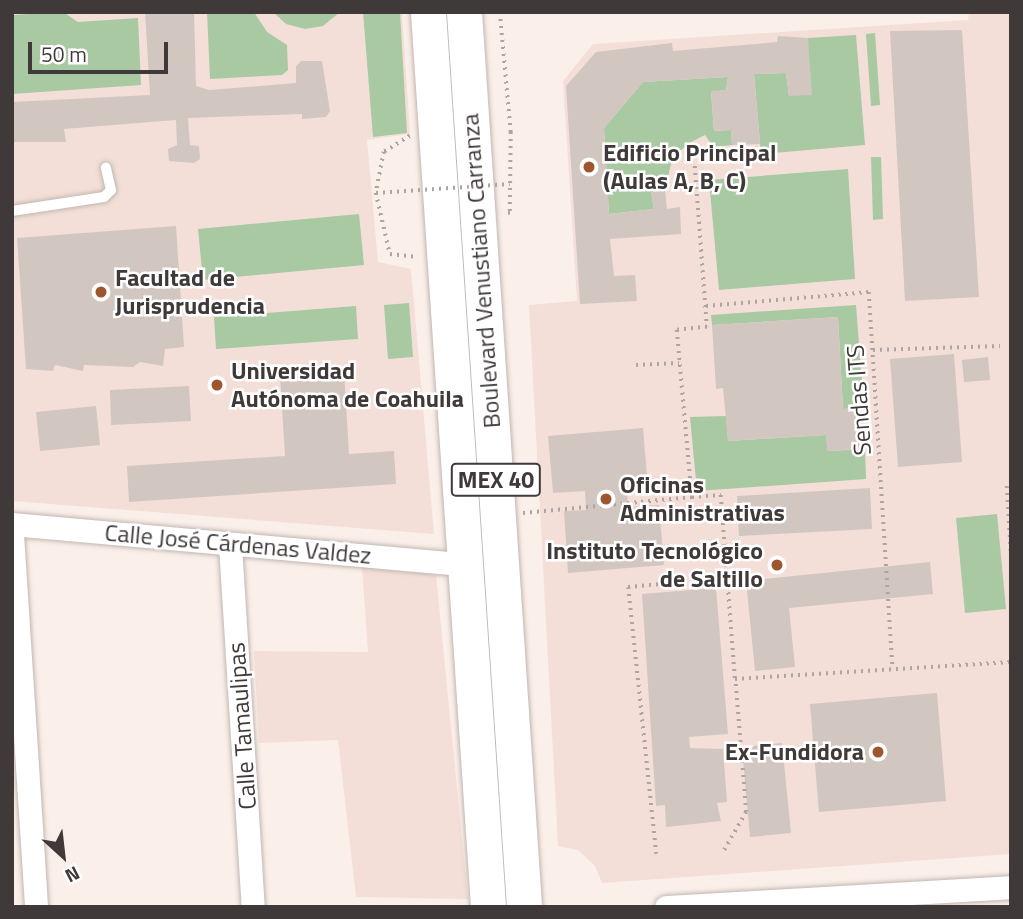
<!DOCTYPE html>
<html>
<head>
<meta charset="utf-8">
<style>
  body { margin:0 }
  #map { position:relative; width:1023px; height:919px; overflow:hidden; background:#fbefea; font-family:"Titillium Web",sans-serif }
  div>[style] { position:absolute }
  .built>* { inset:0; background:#f3dfd7 }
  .green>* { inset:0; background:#a9c9a2 }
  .building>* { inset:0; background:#d2c6c1 }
  .path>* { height:3.5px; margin-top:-1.75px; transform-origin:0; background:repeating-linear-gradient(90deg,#aea5a2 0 2px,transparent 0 7px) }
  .roads { filter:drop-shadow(0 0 2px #c1b6b1) drop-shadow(0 0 2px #c1b6b1) }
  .service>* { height:10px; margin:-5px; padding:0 5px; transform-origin:5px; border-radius:5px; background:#fff }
  .minor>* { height:23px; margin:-11.5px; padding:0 11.5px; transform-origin:11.5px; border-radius:11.5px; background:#fff }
  .primary>* { height:35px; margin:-17.5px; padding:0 17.5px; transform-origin:17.5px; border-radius:17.5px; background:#fff }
  .path-bridge>* { height:3.5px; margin-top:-1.75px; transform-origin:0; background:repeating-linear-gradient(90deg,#aea5a2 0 2px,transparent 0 7px) }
  .dots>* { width:19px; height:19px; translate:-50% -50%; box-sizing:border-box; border:4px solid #fff; border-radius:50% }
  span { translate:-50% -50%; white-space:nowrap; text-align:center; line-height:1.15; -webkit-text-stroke:5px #fff; paint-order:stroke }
  .shield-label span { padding:2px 5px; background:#fff; border:2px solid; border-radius:5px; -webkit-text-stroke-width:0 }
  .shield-label { font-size:23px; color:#3f3a39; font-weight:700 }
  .poi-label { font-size:24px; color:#3f3a39; font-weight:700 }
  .left { translate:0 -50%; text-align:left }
  .right { translate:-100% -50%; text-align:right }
  .street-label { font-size:24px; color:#3f3a39 }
  .frame { position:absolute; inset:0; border:14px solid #3f3a39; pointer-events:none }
  .north { position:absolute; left:28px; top:821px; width:70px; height:70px; -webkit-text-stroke:5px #fff; paint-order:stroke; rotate:153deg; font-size:19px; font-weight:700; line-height:28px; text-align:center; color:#3f3a39 }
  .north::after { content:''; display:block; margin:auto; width:24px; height:32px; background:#3f3a39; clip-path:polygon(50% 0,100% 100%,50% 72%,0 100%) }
  .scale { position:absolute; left:28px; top:42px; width:140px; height:32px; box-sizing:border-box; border:4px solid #3f3a39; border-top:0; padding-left:9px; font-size:21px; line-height:24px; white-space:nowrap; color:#3f3a39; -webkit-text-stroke:5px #fff; paint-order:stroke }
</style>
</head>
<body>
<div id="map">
  <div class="built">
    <i style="clip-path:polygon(12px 12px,402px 12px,410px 134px,367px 140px,378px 262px,411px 269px,434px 534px,12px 501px)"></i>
    <i style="clip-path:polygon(969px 12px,1011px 12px,1011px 854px,602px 883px,595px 866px,578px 850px,558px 846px,529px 305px,577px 301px,563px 81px,593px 44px,968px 20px)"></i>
    <i style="clip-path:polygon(362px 566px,436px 575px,468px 899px,356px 897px,338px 740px,259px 743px,254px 651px,368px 652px)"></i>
  </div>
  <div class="green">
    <i style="clip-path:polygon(63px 12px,78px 22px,138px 18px,141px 85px,12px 94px,12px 15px)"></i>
    <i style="clip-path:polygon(207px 12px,254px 12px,267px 32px,287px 45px,288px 70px,282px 75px,210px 79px)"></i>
    <i style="clip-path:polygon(273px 12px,340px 12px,323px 26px,305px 29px,286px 24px)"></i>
    <i style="clip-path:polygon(363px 12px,400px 12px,407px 133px,373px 137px)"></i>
    <i style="clip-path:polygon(875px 33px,880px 105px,871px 106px,866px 34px)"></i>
    <i style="clip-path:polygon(856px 35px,865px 145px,761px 154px,754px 74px,786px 73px,789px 96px,808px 38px)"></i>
    <i style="clip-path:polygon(728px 77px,726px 90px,711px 92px,714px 131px,731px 130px,732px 145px,713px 147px,705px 135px,693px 141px,673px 156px,665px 189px,651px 192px,654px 209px,609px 214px,604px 128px,643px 82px)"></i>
    <i style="clip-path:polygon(871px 157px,881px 157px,883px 219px,873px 220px)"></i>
    <i style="clip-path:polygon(848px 169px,855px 279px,719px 290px,709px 180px)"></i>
    <i style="clip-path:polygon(359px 214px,364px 265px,203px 280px,198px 229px)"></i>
    <i style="clip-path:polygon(409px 303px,413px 357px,388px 359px,384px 305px)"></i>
    <i style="clip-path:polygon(856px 305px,864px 407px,843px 409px,838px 317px,712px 325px,711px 315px)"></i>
    <i style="clip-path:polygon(356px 306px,358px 339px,216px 349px,214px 317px)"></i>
    <i style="clip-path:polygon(726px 416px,728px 441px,826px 435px,828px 451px,865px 449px,866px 479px,697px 491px,690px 417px)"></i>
    <i style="clip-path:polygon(997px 514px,1006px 609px,965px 613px,956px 518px)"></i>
  </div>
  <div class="building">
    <i style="clip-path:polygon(145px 12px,194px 12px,196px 86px,209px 90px,296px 83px,296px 66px,301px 61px,322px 61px,330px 111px,326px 117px,302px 119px,302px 114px,188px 118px,190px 145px,199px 146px,200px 159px,194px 163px,169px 161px,168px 149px,177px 145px,176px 120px,64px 129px,66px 142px,12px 142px,12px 102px,150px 95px)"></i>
    <i style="clip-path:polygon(962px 30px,979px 297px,905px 301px,890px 31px)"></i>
    <i style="clip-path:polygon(778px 36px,808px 38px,812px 95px,789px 96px,786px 73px,754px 74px,760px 144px,732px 145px,731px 130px,714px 131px,711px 91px,726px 90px,728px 77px,643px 82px,604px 128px,609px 214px,654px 209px,651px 192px,665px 189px,667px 209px,680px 207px,681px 234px,610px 239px,614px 276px,635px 275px,637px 301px,580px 304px,566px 86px,596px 52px,672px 43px,673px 51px,777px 42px)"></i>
    <i style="clip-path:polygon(176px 226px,184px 347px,165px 349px,163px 366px,140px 362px,133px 367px,84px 365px,83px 371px,55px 365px,53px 371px,26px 369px,17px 238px)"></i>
    <i style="clip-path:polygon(838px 317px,843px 409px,857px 408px,859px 449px,827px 451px,826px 435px,728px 441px,723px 388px,716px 389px,712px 325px)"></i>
    <i style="clip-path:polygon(954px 354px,962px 462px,898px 467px,890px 359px)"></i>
    <i style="clip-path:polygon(988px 357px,990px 380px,964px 382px,962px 360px)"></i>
    <i style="clip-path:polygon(344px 371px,349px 454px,394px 451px,396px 484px,129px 502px,127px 466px,285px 456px,280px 376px)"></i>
    <i style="clip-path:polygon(189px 386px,191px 421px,111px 425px,110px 390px)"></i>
    <i style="clip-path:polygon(96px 406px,100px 445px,40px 451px,36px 412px)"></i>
    <i style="clip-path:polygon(643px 428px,647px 476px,626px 477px,628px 507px,659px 505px,664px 565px,568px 573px,564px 511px,586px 510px,585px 491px,553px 493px,548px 436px)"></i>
    <i style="clip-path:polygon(870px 488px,872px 529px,739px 536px,737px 496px)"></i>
    <i style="clip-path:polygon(930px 562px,933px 594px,789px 608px,795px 667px,755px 671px,746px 581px)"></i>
    <i style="clip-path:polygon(716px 588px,728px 734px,689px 737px,690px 748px,723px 749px,727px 802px,717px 803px,721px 821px,666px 827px,665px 805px,656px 806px,642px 594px)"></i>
    <i style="clip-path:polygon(937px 693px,946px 801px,819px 812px,810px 704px)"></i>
    <i style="clip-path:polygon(782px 743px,791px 833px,750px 837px,742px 747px)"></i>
  </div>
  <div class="path">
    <i style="left:500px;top:12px;width:121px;rotate:84.8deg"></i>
    <i style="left:511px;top:132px;width:81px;rotate:90.7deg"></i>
    <i style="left:510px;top:213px;width:6px;rotate:171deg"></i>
    <i style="left:410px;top:136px;width:31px;rotate:148deg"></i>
    <i style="left:384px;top:152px;width:42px;rotate:101deg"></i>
    <i style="left:376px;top:193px;width:63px;rotate:77.1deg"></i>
    <i style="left:390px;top:254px;width:28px;rotate:6deg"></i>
    <i style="left:695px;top:166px;width:161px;rotate:85.7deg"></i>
    <i style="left:707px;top:327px;width:30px;rotate:174deg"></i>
    <i style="left:677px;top:330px;width:168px;rotate:84.9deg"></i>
    <i style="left:692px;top:497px;width:29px;rotate:-4deg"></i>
    <i style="left:721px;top:495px;width:185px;rotate:85.6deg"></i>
    <i style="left:735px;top:679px;width:277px;rotate:-3.5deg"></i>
    <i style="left:706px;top:306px;width:164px;rotate:-4.9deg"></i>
    <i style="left:869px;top:292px;width:378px;rotate:86.4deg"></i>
    <i style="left:873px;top:350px;width:127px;rotate:-1.8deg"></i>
    <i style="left:636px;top:365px;width:43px;rotate:-2.7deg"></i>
    <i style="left:1007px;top:486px;width:67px;rotate:86.6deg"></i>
    <i style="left:523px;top:513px;width:170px;rotate:-5.4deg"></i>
    <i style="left:724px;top:850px;width:44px;rotate:-59.9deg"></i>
    <i style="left:746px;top:812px;width:133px;rotate:-94.7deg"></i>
    <i style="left:656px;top:854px;width:268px;rotate:-96deg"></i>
    <i style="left:628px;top:587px;width:99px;rotate:-5.2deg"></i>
  </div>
  <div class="roads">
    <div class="service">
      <i style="left:12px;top:211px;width:93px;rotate:-8.7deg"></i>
      <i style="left:104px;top:197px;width:10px;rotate:-45deg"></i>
      <i style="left:111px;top:190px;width:23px;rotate:-103deg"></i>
    </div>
    <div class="minor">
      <i style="left:12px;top:524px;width:454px;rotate:5.1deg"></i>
      <i style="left:12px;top:534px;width:374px;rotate:86.3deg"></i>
      <i style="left:230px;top:545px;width:363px;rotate:86.4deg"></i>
      <i style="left:666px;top:907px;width:346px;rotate:-3.3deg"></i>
    </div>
    <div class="primary">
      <i style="left:428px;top:12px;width:897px;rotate:86.16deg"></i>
      <i style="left:464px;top:12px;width:897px;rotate:86.16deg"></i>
    </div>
  </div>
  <div class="path-bridge">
    <i style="left:376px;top:193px;width:134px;rotate:-3.8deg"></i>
  </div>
  <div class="dots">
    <i style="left:589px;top:167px;background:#9d562d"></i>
    <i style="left:101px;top:292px;background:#9d562d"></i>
    <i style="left:217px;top:385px;background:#9d562d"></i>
    <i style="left:606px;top:499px;background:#9d562d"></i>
    <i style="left:777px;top:565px;background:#9d562d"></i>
    <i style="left:878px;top:752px;background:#9d562d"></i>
  </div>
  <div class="shield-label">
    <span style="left:496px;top:480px">MEX 40</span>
  </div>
  <div class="poi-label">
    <span class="left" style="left:603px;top:167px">Edificio Principal<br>(Aulas A, B, C)</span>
    <span class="left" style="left:115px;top:292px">Facultad de<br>Jurisprudencia</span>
    <span class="left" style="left:231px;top:385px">Universidad<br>Autónoma de Coahuila</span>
    <span class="left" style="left:620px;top:499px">Oficinas<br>Administrativas</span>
    <span class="right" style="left:763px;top:565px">Instituto Tecnológico<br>de Saltillo</span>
    <span class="right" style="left:864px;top:752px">Ex-Fundidora</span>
  </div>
  <div class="street-label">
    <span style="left:481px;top:271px;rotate:-94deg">Boulevard Venustiano Carranza</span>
    <span style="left:859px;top:400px;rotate:-94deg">Sendas ITS</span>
    <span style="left:238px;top:544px;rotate:5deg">Calle José Cárdenas Valdez</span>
    <span style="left:242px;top:726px;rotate:-94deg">Calle Tamaulipas</span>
  </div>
  <div class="frame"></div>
  <div class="north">N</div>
  <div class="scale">50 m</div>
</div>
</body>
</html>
